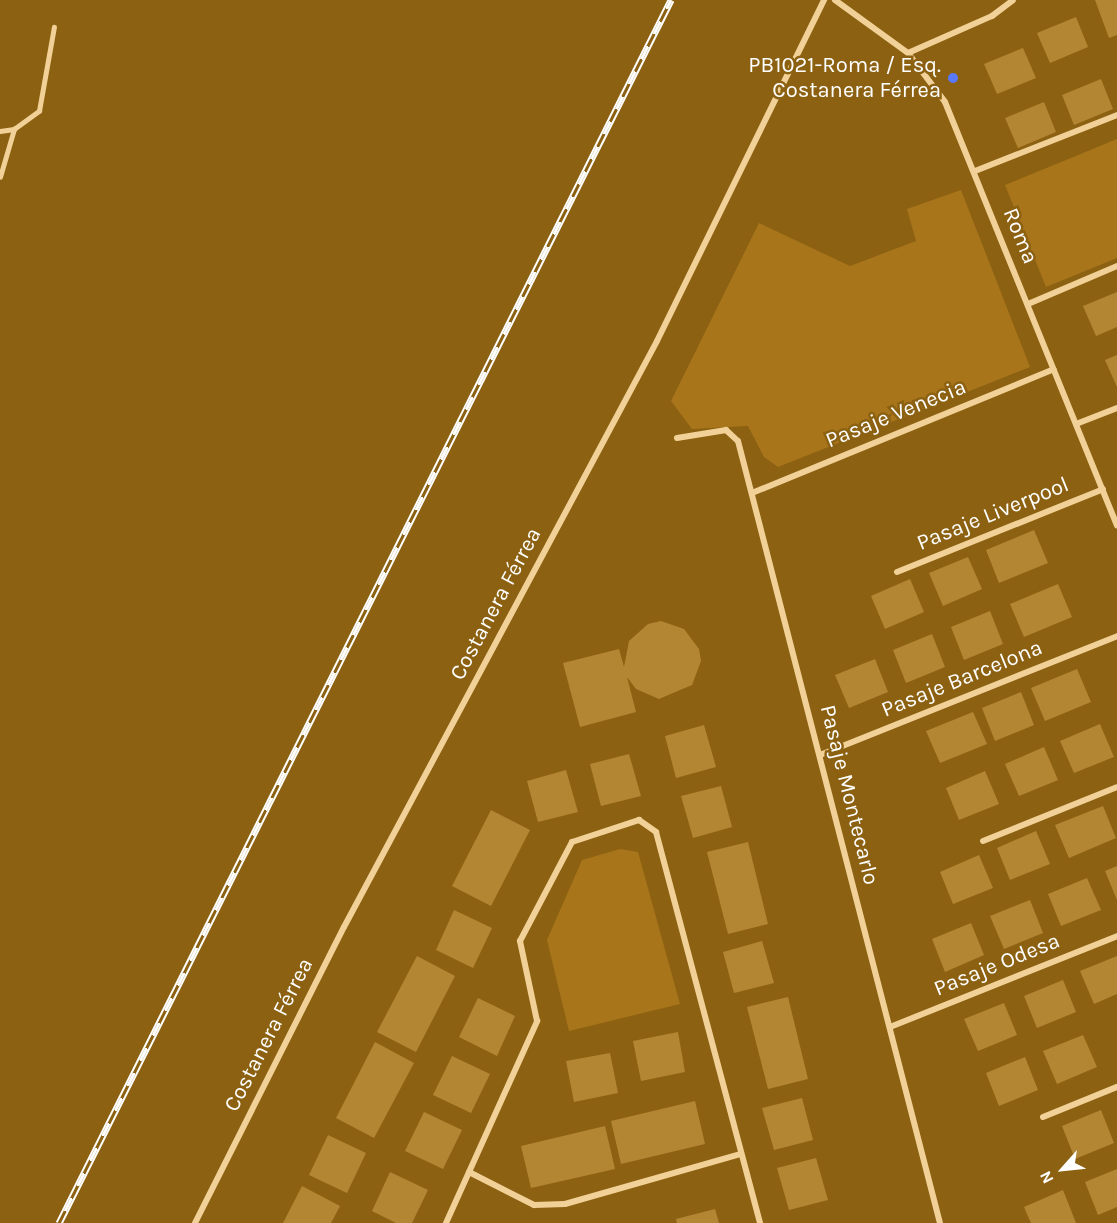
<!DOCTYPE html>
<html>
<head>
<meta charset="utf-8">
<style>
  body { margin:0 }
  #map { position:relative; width:1117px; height:1223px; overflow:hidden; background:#8c6111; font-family:Karla,sans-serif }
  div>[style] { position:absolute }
  .green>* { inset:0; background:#a8751b }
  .building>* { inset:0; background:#b38634 }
  .lane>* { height:4.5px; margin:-2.25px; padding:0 2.25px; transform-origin:2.25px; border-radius:2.25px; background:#f2d198 }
  .street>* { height:6px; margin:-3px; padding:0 3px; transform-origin:3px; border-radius:3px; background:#f2d198 }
  .rail>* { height:7px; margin-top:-3.5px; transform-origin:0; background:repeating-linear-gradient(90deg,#8c6111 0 14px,#fff 0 28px); box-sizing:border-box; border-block:2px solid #fff }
  .dots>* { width:16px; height:16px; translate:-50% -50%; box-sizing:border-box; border:3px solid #8c6111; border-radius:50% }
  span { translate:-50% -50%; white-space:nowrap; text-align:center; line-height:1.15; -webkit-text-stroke:5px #8c6111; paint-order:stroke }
  .poi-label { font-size:22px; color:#fff }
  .right { translate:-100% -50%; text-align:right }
  .street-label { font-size:22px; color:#fff }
  .north { position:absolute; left:1033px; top:1139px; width:60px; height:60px; -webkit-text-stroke:4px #8c6111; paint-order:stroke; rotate:243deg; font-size:16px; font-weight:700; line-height:24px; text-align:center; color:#fff }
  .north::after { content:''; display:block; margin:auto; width:21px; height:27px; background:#fff; clip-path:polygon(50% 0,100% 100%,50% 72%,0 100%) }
</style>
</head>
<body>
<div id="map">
  <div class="green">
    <i style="clip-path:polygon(1117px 139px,1117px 258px,1046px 287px,1005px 185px)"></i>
    <i style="clip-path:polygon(961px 190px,1030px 367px,778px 467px,764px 457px,748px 426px,692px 429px,671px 401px,759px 223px,850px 266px,916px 241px,907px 209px)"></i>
    <i style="clip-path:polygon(620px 849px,638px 852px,680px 1004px,569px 1031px,547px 940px,582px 860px)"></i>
  </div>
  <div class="building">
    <i style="clip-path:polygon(1095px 0,1117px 0,1117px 35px,1109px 38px)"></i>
    <i style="clip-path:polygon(1076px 17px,1088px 47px,1050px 63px,1037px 33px)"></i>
    <i style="clip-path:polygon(1023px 48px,1036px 78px,997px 94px,984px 64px)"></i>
    <i style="clip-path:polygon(1101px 79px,1113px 109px,1074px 125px,1062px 95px)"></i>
    <i style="clip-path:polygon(1044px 102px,1056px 132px,1018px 148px,1005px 118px)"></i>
    <i style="clip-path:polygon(1117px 292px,1117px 327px,1096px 336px,1083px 306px)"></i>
    <i style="clip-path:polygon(1117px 355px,1117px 387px,1105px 360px)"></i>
    <i style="clip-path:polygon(1034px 530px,1048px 563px,999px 583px,986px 550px)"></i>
    <i style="clip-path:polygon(968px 557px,982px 589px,943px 606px,929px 573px)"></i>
    <i style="clip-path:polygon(910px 579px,924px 612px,885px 629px,871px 596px)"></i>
    <i style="clip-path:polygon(1058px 584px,1072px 617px,1024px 637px,1010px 604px)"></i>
    <i style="clip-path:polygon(990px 611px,1003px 644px,964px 660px,951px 627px)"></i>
    <i style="clip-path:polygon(661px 621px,684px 629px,699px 649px,701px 661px,692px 685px,659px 699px,636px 689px,627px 677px,636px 712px,580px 727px,563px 663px,619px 649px,624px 667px,629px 641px,648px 624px)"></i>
    <i style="clip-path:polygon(932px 634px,945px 667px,906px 683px,893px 650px)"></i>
    <i style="clip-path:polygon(875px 659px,888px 692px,849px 708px,835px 675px)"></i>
    <i style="clip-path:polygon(1077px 669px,1091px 702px,1045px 721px,1031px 688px)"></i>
    <i style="clip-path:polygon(1021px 692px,1034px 725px,995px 741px,982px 708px)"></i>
    <i style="clip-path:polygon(973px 712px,987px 744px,940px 763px,926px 731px)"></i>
    <i style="clip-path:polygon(1100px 724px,1114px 757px,1074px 773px,1060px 741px)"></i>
    <i style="clip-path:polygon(704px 725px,716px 767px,676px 778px,665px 736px)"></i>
    <i style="clip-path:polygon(1044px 747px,1058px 780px,1019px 796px,1005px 764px)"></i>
    <i style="clip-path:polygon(629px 754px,641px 796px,601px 806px,590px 764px)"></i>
    <i style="clip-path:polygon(566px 770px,578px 812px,538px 822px,527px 781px)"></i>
    <i style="clip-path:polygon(985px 771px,999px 804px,959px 820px,946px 788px)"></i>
    <i style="clip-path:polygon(721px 786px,732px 827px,693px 838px,681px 796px)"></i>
    <i style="clip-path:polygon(1103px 806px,1116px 838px,1069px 858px,1055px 825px)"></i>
    <i style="clip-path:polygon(491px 810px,530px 830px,491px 906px,452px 886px)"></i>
    <i style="clip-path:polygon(1036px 831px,1050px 864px,1010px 880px,997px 848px)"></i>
    <i style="clip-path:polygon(748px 842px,768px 924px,728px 934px,707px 852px)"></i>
    <i style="clip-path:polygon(979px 855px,993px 888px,953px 904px,940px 872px)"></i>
    <i style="clip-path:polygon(1117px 866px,1117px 900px,1105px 871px)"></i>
    <i style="clip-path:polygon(1087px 878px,1101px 910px,1061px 926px,1048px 894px)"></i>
    <i style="clip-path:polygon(1030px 900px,1043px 933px,1004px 949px,990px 916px)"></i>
    <i style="clip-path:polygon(454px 910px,492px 928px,473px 968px,436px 950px)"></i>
    <i style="clip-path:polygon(971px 923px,984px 955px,945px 972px,932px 939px)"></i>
    <i style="clip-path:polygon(762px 941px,774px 983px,734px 993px,723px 952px)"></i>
    <i style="clip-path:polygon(417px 956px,455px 976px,416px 1052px,377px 1032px)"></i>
    <i style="clip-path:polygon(1117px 956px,1117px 994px,1094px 1004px,1080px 971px)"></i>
    <i style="clip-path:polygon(1063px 980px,1076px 1012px,1037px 1028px,1024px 996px)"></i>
    <i style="clip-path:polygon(788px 997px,808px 1079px,768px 1089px,747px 1007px)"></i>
    <i style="clip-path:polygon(478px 998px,515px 1016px,497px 1056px,459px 1037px)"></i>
    <i style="clip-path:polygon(1004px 1003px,1017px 1035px,978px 1051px,964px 1019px)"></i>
    <i style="clip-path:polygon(678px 1032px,685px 1072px,641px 1081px,633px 1041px)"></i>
    <i style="clip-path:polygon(1083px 1035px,1097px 1067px,1057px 1084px,1043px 1051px)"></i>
    <i style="clip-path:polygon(375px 1042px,414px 1063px,374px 1138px,336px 1118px)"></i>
    <i style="clip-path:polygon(610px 1053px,618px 1093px,574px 1102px,566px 1061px)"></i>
    <i style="clip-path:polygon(452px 1056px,490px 1074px,471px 1113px,433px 1095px)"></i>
    <i style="clip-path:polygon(1025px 1057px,1038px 1090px,999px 1106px,986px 1073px)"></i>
    <i style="clip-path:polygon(802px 1098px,813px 1140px,774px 1150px,762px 1108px)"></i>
    <i style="clip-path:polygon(695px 1101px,705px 1144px,621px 1164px,611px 1121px)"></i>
    <i style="clip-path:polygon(1101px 1110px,1114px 1143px,1075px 1159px,1062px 1126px)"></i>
    <i style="clip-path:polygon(424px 1112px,462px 1130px,443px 1169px,405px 1151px)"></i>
    <i style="clip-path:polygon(605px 1126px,615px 1169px,531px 1188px,521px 1146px)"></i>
    <i style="clip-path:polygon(328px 1135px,366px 1153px,347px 1193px,309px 1175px)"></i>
    <i style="clip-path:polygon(816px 1158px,828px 1200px,789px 1210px,777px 1168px)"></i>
    <i style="clip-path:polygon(1117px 1169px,1117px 1207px,1098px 1215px,1085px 1182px)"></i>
    <i style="clip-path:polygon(390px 1172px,428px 1190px,412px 1223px,396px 1223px,372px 1211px)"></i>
    <i style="clip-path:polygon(302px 1186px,340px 1206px,331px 1223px,283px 1223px)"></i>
    <i style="clip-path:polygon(1063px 1190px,1076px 1223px,1031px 1223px,1024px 1207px)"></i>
    <i style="clip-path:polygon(715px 1209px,719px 1223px,677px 1223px,676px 1219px)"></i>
  </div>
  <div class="lane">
    <i style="left:0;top:131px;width:14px;rotate:-8deg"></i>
    <i style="left:14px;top:129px;width:31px;rotate:-36deg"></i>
    <i style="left:39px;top:111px;width:85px;rotate:-79.9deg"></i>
    <i style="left:0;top:177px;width:50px;rotate:-73.7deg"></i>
  </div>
  <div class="street">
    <i style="left:835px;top:0;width:90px;rotate:36deg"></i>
    <i style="left:908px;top:53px;width:61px;rotate:52.9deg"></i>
    <i style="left:945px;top:102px;width:457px;rotate:67.9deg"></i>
    <i style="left:908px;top:53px;width:92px;rotate:-23.8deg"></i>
    <i style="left:992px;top:16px;width:26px;rotate:-37deg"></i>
    <i style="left:975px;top:171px;width:153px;rotate:-21.5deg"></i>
    <i style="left:1028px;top:304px;width:97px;rotate:-23.1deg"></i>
    <i style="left:1076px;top:424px;width:44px;rotate:-21.3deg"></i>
    <i style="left:677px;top:438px;width:50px;rotate:-9.3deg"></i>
    <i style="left:726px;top:430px;width:16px;rotate:43deg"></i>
    <i style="left:738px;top:441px;width:808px;rotate:75.52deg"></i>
    <i style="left:752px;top:493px;width:326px;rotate:-22.3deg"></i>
    <i style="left:897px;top:572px;width:222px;rotate:-21.9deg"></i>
    <i style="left:820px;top:755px;width:320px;rotate:-21.8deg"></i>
    <i style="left:983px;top:841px;width:144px;rotate:-21.9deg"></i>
    <i style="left:890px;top:1027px;width:245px;rotate:-21.8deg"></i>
    <i style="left:1043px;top:1117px;width:80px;rotate:-22.1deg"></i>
    <i style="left:469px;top:1172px;width:73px;rotate:26.9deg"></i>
    <i style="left:534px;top:1205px;width:31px;rotate:-2deg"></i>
    <i style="left:565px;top:1204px;width:183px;rotate:-15.9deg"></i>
    <i style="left:195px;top:1223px;width:331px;rotate:-63.3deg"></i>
    <i style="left:344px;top:927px;width:664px;rotate:-61.89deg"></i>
    <i style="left:657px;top:341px;width:380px;rotate:-63.9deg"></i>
    <i style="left:446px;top:1223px;width:222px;rotate:-65.7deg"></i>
    <i style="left:537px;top:1021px;width:82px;rotate:-102deg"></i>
    <i style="left:520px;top:941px;width:112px;rotate:-62.3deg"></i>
    <i style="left:572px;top:842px;width:71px;rotate:-18.2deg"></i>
    <i style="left:639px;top:820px;width:21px;rotate:35deg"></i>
    <i style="left:656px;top:832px;width:405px;rotate:75.1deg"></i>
  </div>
  <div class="rail">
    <i style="left:59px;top:1223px;width:1368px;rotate:-63.42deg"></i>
  </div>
  <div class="dots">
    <i style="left:953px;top:78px;background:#597aff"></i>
  </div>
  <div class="poi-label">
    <span class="right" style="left:941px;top:78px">PB1021-Roma / Esq.<br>Costanera Férrea</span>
  </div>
  <div class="street-label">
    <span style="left:1020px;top:236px;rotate:68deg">Roma</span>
    <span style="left:896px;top:414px;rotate:-22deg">Pasaje Venecia</span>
    <span style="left:993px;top:514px;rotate:-22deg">Pasaje Liverpool</span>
    <span style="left:496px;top:604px;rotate:-62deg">Costanera Férrea</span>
    <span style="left:962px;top:679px;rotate:-22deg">Pasaje Barcelona</span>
    <span style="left:849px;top:795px;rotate:76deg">Pasaje Montecarlo</span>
    <span style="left:997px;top:965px;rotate:-22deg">Pasaje Odesa</span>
    <span style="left:269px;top:1035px;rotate:-63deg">Costanera Férrea</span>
  </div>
  <div class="north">N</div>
</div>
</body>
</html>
